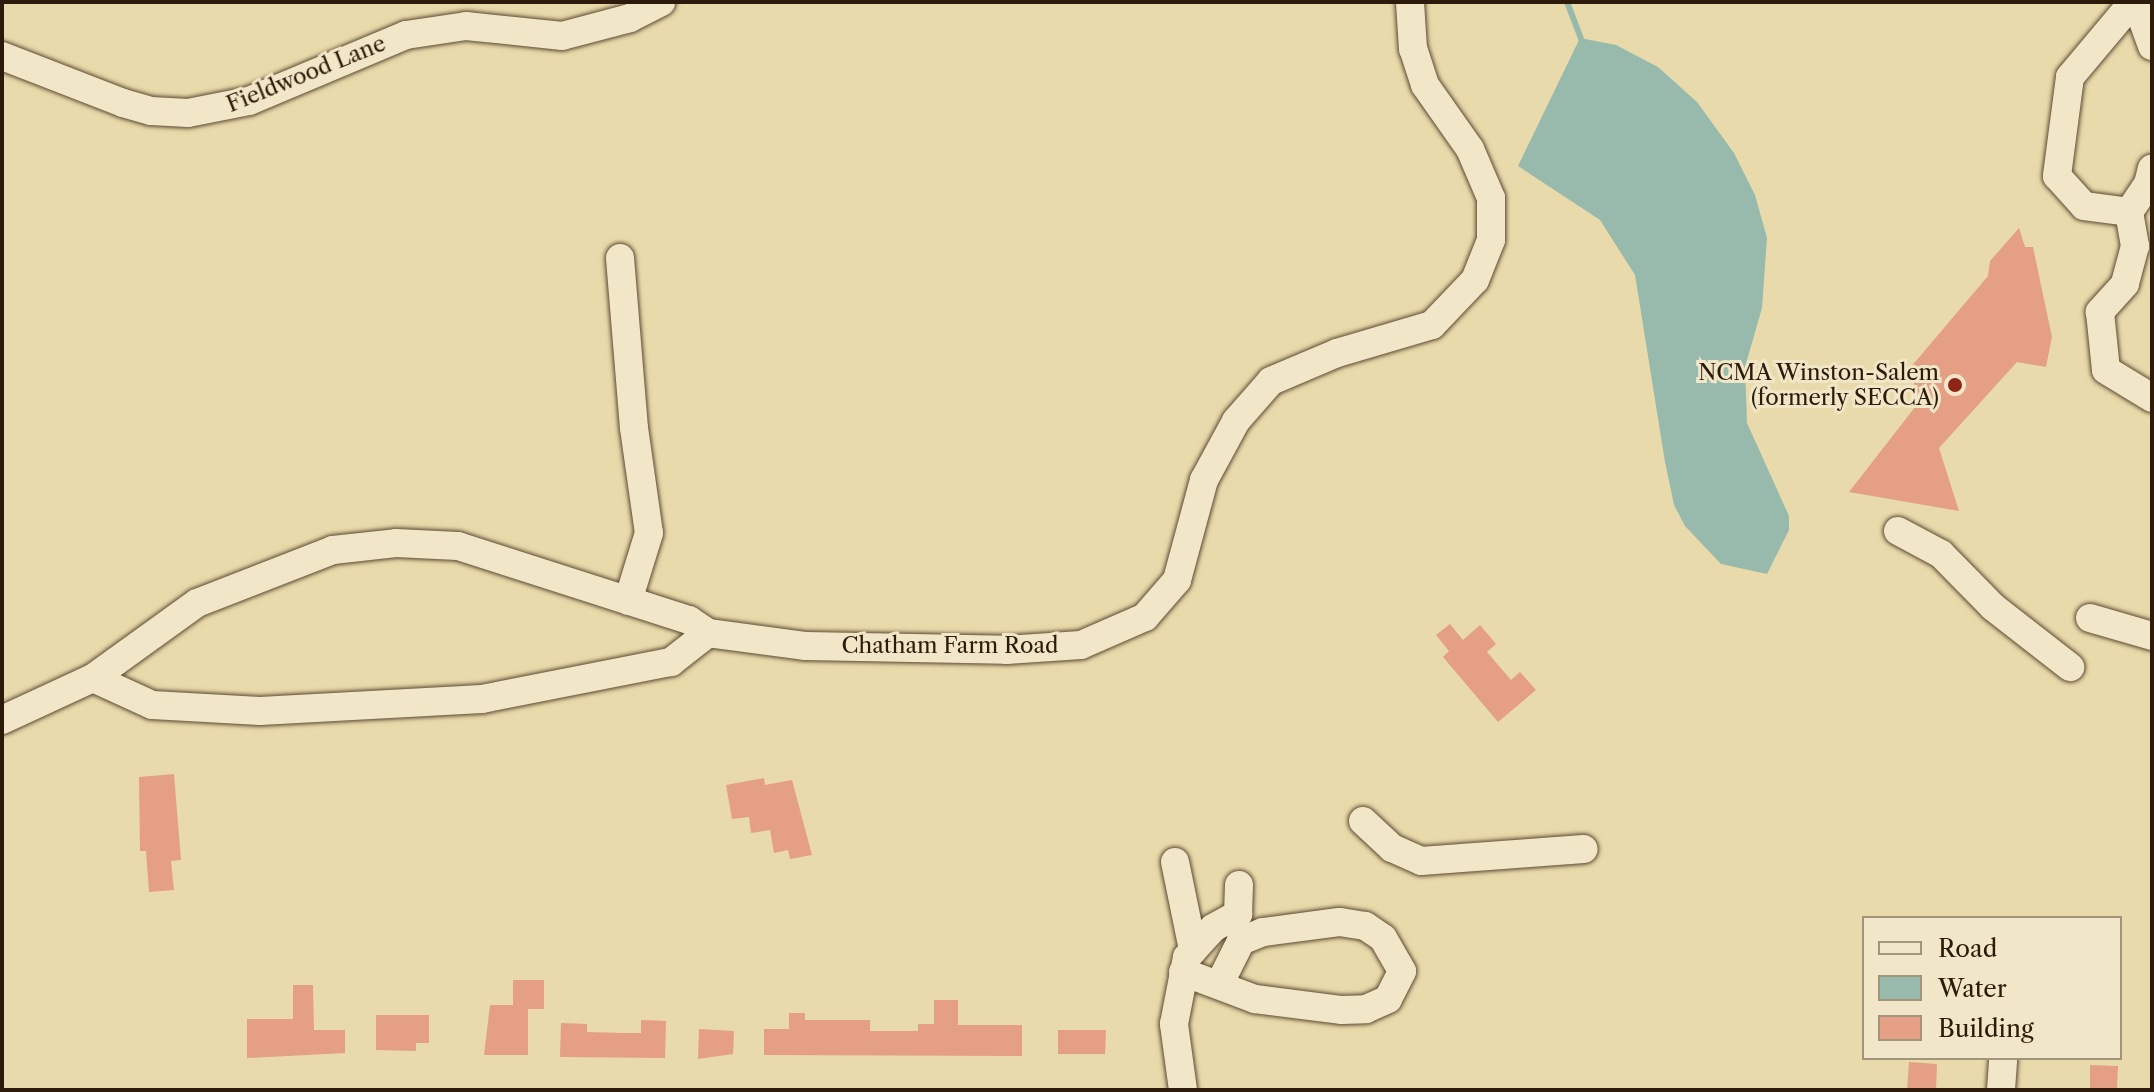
<!DOCTYPE html>
<html>
<head>
<meta charset="utf-8">
<style>
  body { margin:0 }
  #map { position:relative; width:2154px; height:1092px; overflow:hidden; background:#e9daab; font-family:"Libre Caslon Text",serif }
  div>[style] { position:absolute }
  .water>* { inset:0; background:#97baac }
  .stream>* { height:6px; margin:-3px; padding:0 3px; transform-origin:3px; border-radius:3px; background:#97baac }
  .building>* { inset:0; background:#e59f84 }
  .roads { filter:drop-shadow(0 0 2px #5d4a32) drop-shadow(0 0 2px #5d4a32) }
  .minor>* { height:28px; margin:-14px; padding:0 14px; transform-origin:14px; border-radius:14px; background:#f1e7c8 }
  .dots>* { width:22px; height:22px; translate:-50% -50%; box-sizing:border-box; border:4px solid #f1e7c8; border-radius:50% }
  span { translate:-50% -50%; white-space:nowrap; text-align:center; line-height:1.15; -webkit-text-stroke:6px #f1e7c8; paint-order:stroke }
  .street-label { font-size:22px; color:#2e1a0a }
  .poi-label { font-size:22px; color:#2e1a0a }
  .right { translate:-100% -50%; text-align:right }
  .frame { position:absolute; inset:0; border:4px solid #2e1a0a; pointer-events:none }
  .legend { position:absolute; left:1862px; top:916px; width:260px; height:144px; box-sizing:border-box; background:#f1e7c8; border:2px solid #a3957c; margin:0; padding:10px 14px; list-style:none; font-size:24px; color:#2e1a0a }
  .legend li { display:flex; align-items:center; gap:16px; height:40px }
  .legend b { width:40px; border:2px solid #a3957c }
</style>
</head>
<body>
<div id="map">
  <div class="water">
    <i style="clip-path:polygon(1580px 38px,1616px 45px,1658px 67px,1697px 102px,1734px 153px,1755px 195px,1767px 238px,1762px 308px,1745px 367px,1747px 423px,1789px 516px,1789px 530px,1767px 574px,1721px 564px,1685px 526px,1674px 505px,1665px 462px,1635px 275px,1600px 220px,1518px 166px)"></i>
  </div>
  <div class="stream">
    <i style="left:1567px;top:2px;width:45px;rotate:69.1deg"></i>
  </div>
  <div class="building">
    <i style="clip-path:polygon(2019px 228px,2025px 247px,2033px 247px,2052px 337px,2046px 367px,2017px 362px,1939px 448px,1959px 511px,1849px 492px,1919px 402px,1910px 368px,1988px 276px,1990px 261px)"></i>
    <i style="clip-path:polygon(1450px 624px,1463px 640px,1480px 625px,1496px 644px,1487px 652px,1511px 680px,1520px 672px,1536px 690px,1498px 722px,1443px 657px,1449px 651px,1436px 635px)"></i>
    <i style="clip-path:polygon(174px 774px,181px 860px,171px 861px,174px 890px,149px 892px,146px 851px,140px 851px,139px 777px)"></i>
    <i style="clip-path:polygon(764px 778px,765px 785px,792px 780px,812px 855px,790px 859px,788px 850px,774px 853px,770px 830px,751px 833px,749px 817px,732px 819px,726px 785px)"></i>
    <i style="clip-path:polygon(513px 980px,544px 980px,544px 1009px,528px 1009px,528px 1055px,484px 1055px,490px 1005px,513px 1005px)"></i>
    <i style="clip-path:polygon(293px 985px,313px 985px,314px 1030px,345px 1030px,345px 1053px,247px 1058px,247px 1019px,293px 1019px)"></i>
    <i style="clip-path:polygon(934px 1000px,958px 1000px,958px 1025px,1022px 1025px,1022px 1056px,764px 1055px,764px 1029px,789px 1029px,789px 1013px,805px 1013px,805px 1020px,870px 1020px,870px 1031px,918px 1031px,918px 1024px,934px 1024px)"></i>
    <i style="clip-path:polygon(376px 1015px,429px 1015px,429px 1043px,416px 1043px,416px 1051px,376px 1050px)"></i>
    <i style="clip-path:polygon(641px 1020px,666px 1021px,665px 1058px,560px 1057px,561px 1023px,587px 1024px,587px 1032px,624px 1033px,641px 1033px)"></i>
    <i style="clip-path:polygon(699px 1029px,734px 1031px,733px 1054px,698px 1059px)"></i>
    <i style="clip-path:polygon(1058px 1030px,1106px 1030px,1105px 1054px,1058px 1054px)"></i>
    <i style="clip-path:polygon(1909px 1062px,1937px 1064px,1936px 1090px,1907px 1090px)"></i>
    <i style="clip-path:polygon(2090px 1065px,2118px 1066px,2117px 1090px,2090px 1090px)"></i>
  </div>
  <div class="roads">
    <div class="minor">
      <i style="left:2133px;top:2px;width:98px;rotate:130deg"></i>
      <i style="left:2070px;top:77px;width:100px;rotate:97.5deg"></i>
      <i style="left:2057px;top:176px;width:40px;rotate:48deg"></i>
      <i style="left:2084px;top:206px;width:45px;rotate:7.6deg"></i>
      <i style="left:2129px;top:212px;width:34px;rotate:-56deg"></i>
      <i style="left:2148px;top:184px;width:16px;rotate:-76deg"></i>
      <i style="left:2136px;top:2px;width:47px;rotate:70deg"></i>
      <i style="left:2px;top:56px;width:130px;rotate:21.2deg"></i>
      <i style="left:123px;top:103px;width:29px;rotate:16deg"></i>
      <i style="left:151px;top:111px;width:37px;rotate:3deg"></i>
      <i style="left:188px;top:113px;width:62px;rotate:-11.1deg"></i>
      <i style="left:249px;top:101px;width:170px;rotate:-22.8deg"></i>
      <i style="left:406px;top:35px;width:61px;rotate:-8.5deg"></i>
      <i style="left:466px;top:26px;width:97px;rotate:5.9deg"></i>
      <i style="left:562px;top:36px;width:70px;rotate:-14.8deg"></i>
      <i style="left:630px;top:18px;width:35px;rotate:-27deg"></i>
      <i style="left:2129px;top:212px;width:35px;rotate:80deg"></i>
      <i style="left:2135px;top:246px;width:39px;rotate:105deg"></i>
      <i style="left:2125px;top:284px;width:38px;rotate:132deg"></i>
      <i style="left:2100px;top:312px;width:58px;rotate:84.1deg"></i>
      <i style="left:2106px;top:370px;width:54px;rotate:31.3deg"></i>
      <i style="left:620px;top:258px;width:171px;rotate:85.3deg"></i>
      <i style="left:634px;top:428px;width:106px;rotate:81.9deg"></i>
      <i style="left:649px;top:533px;width:71px;rotate:107.2deg"></i>
      <i style="left:1898px;top:531px;width:49px;rotate:28.1deg"></i>
      <i style="left:1941px;top:554px;width:74px;rotate:45.5deg"></i>
      <i style="left:1993px;top:607px;width:98px;rotate:37.9deg"></i>
      <i style="left:2090px;top:618px;width:65px;rotate:16.2deg"></i>
      <i style="left:93px;top:678px;width:65px;rotate:24.6deg"></i>
      <i style="left:152px;top:705px;width:108px;rotate:3.2deg"></i>
      <i style="left:260px;top:711px;width:222px;rotate:-3.1deg"></i>
      <i style="left:482px;top:699px;width:193px;rotate:-11.1deg"></i>
      <i style="left:671px;top:662px;width:47px;rotate:-38.1deg"></i>
      <i style="left:2px;top:720px;width:100px;rotate:-24.8deg"></i>
      <i style="left:93px;top:678px;width:128px;rotate:-35.8deg"></i>
      <i style="left:197px;top:603px;width:146px;rotate:-21.3deg"></i>
      <i style="left:333px;top:550px;width:63px;rotate:-6.3deg"></i>
      <i style="left:396px;top:543px;width:62px;rotate:2.8deg"></i>
      <i style="left:458px;top:546px;width:243px;rotate:17.8deg"></i>
      <i style="left:689px;top:620px;width:23px;rotate:34deg"></i>
      <i style="left:708px;top:633px;width:99px;rotate:7.6deg"></i>
      <i style="left:806px;top:646px;width:200px;rotate:1.1deg"></i>
      <i style="left:1006px;top:650px;width:75px;rotate:-3.8deg"></i>
      <i style="left:1081px;top:645px;width:70px;rotate:-23.6deg"></i>
      <i style="left:1145px;top:617px;width:49px;rotate:-49.1deg"></i>
      <i style="left:1177px;top:580px;width:104px;rotate:-74.9deg"></i>
      <i style="left:1204px;top:480px;width:67px;rotate:-61.5deg"></i>
      <i style="left:1236px;top:421px;width:53px;rotate:-48.8deg"></i>
      <i style="left:1271px;top:381px;width:72px;rotate:-23deg"></i>
      <i style="left:1337px;top:353px;width:99px;rotate:-16.4deg"></i>
      <i style="left:1432px;top:325px;width:62px;rotate:-46.3deg"></i>
      <i style="left:1475px;top:280px;width:43px;rotate:-68.2deg"></i>
      <i style="left:1491px;top:240px;width:42px;rotate:-90deg"></i>
      <i style="left:1491px;top:198px;width:53px;rotate:-113.2deg"></i>
      <i style="left:1470px;top:149px;width:78px;rotate:-125.1deg"></i>
      <i style="left:1425px;top:85px;width:38px;rotate:-108deg"></i>
      <i style="left:1413px;top:49px;width:47px;rotate:-93.7deg"></i>
      <i style="left:1363px;top:821px;width:40px;rotate:43deg"></i>
      <i style="left:1392px;top:848px;width:32px;rotate:24deg"></i>
      <i style="left:1421px;top:861px;width:163px;rotate:-4.2deg"></i>
      <i style="left:1175px;top:862px;width:90px;rotate:78.4deg"></i>
      <i style="left:1183px;top:972px;width:77px;rotate:20.6deg"></i>
      <i style="left:1255px;top:999px;width:88px;rotate:7.2deg"></i>
      <i style="left:1342px;top:1010px;width:24px;rotate:-2deg"></i>
      <i style="left:1366px;top:1009px;width:24px;rotate:-24deg"></i>
      <i style="left:1388px;top:999px;width:31px;rotate:-63deg"></i>
      <i style="left:1402px;top:971px;width:38px;rotate:-120deg"></i>
      <i style="left:1383px;top:938px;width:22px;rotate:-146deg"></i>
      <i style="left:1365px;top:926px;width:26px;rotate:-171deg"></i>
      <i style="left:1339px;top:922px;width:77px;rotate:172.5deg"></i>
      <i style="left:1263px;top:932px;width:24px;rotate:158deg"></i>
      <i style="left:1241px;top:941px;width:47px;rotate:116.6deg"></i>
      <i style="left:1183px;top:1090px;width:67px;rotate:-97.8deg"></i>
      <i style="left:1174px;top:1024px;width:68px;rotate:-79deg"></i>
      <i style="left:1187px;top:957px;width:39px;rotate:-48deg"></i>
      <i style="left:1213px;top:928px;width:29px;rotate:-29deg"></i>
      <i style="left:1238px;top:914px;width:29px;rotate:-88deg"></i>
      <i style="left:2001px;top:1090px;width:32px;rotate:-86deg"></i>
    </div>
  </div>
  <div class="dots">
    <i style="left:1955px;top:385px;background:#8f2418"></i>
  </div>
  <div class="street-label">
    <span style="left:306px;top:74px;rotate:-22deg">Fieldwood Lane</span>
    <span style="left:950px;top:646px">Chatham Farm Road</span>
  </div>
  <div class="poi-label">
    <span class="right" style="left:1939px;top:385px">NCMA Winston-Salem<br>(formerly SECCA)</span>
  </div>
  <div class="frame"></div>
  <ul class="legend">
  <li><b style="height:10px;background:#f1e7c8"></b>Road</li>
  <li><b style="height:22px;background:#97baac"></b>Water</li>
  <li><b style="height:22px;background:#e59f84"></b>Building</li>
  </ul>
</div>
</body>
</html>
